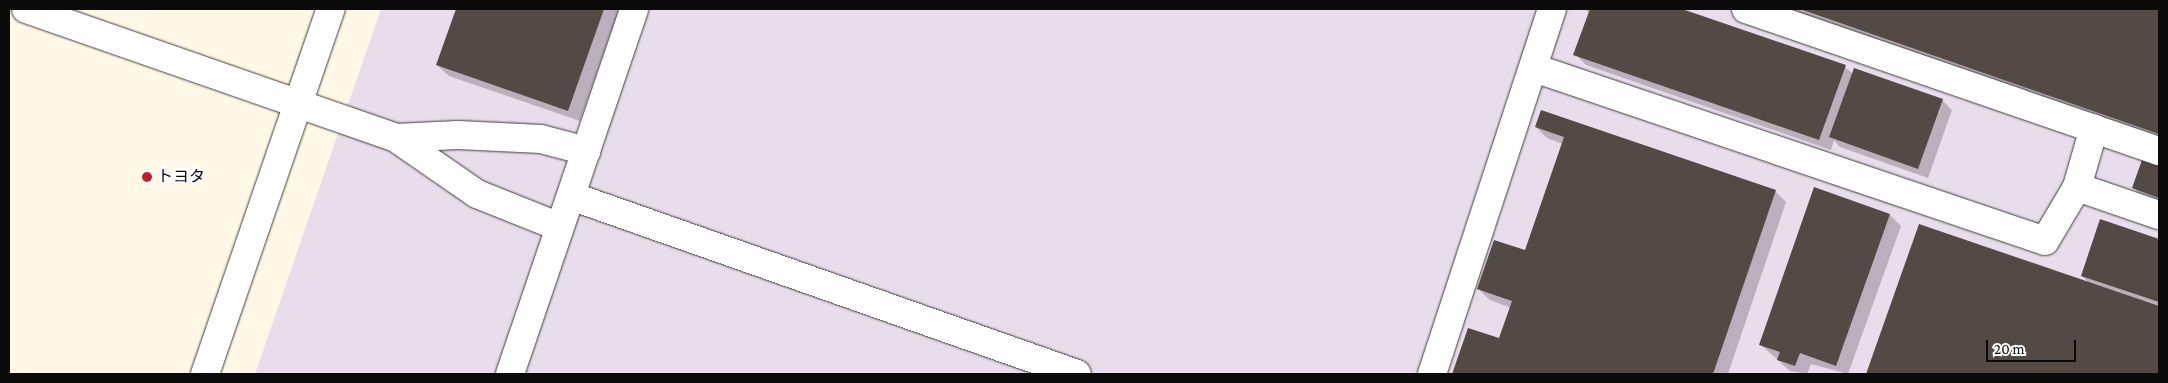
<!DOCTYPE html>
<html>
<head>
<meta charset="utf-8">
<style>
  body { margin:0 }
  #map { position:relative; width:2168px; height:383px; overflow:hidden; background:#fff8e7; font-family:"Crimson Pro","Noto Sans JP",serif }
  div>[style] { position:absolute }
  .industrial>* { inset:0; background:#e8ddea }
  .shadow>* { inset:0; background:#0003 }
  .building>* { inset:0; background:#534a46 }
  .roads { filter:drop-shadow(0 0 1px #3d3d3d) drop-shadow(0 0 1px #3d3d3d) }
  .minor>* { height:28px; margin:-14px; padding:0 14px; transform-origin:14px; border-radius:14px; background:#fff }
  .dots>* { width:14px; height:14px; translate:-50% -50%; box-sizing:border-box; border:2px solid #fff; border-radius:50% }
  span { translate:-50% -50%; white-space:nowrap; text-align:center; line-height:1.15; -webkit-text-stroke:5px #fff; paint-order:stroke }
  .poi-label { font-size:16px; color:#0a0a0a }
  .left { translate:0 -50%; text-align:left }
  .frame { position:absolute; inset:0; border:10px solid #0a0a0a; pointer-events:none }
  .scale { position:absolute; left:1986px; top:340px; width:90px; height:22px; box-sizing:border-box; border:2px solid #0a0a0a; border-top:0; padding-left:6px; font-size:15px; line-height:18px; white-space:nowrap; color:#0a0a0a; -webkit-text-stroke:4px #fff; paint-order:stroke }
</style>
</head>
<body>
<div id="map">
  <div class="industrial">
    <i style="clip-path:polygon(381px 9px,2159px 9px,2159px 374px,255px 374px)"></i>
  </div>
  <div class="shadow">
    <i style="clip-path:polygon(457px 9px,619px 9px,580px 121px,449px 76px,437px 65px)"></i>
    <i style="clip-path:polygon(1585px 9px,1679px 9px,1845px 67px,1853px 74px,1942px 100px,1952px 110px,1928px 178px,1840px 147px,1834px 140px,1831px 150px,1586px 65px,1575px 54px,1589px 13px)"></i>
    <i style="clip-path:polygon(1780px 9px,2159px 9px,2159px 141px)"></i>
    <i style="clip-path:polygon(1536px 127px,1775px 191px,1786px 202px,1728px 374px,1453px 374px,1468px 329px,1499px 340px,1511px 308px,1490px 300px,1478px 289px,1526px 252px,1563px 144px,1547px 138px)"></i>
    <i style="clip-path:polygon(2142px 162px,2159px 168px,2159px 202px,2141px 195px,2133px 188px)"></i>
    <i style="clip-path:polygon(1815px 189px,1890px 215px,1901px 226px,1848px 374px,1811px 364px,1807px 374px,1790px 371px,1760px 344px)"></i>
    <i style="clip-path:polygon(2100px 221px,2159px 240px,2159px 374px,1867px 374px,1920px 226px,2090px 284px,2082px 276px)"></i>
  </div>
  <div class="building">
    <i style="clip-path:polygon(456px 9px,604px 9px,568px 111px,436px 65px)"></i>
    <i style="clip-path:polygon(1590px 9px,1682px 9px,1846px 65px,1819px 140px,1573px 55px)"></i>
    <i style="clip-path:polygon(1800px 9px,2159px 9px,2159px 134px)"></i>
    <i style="clip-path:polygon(1854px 68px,1943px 99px,1918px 169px,1829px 137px)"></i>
    <i style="clip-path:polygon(1541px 110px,1776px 190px,1713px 374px,1452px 374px,1468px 328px,1499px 338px,1512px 301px,1477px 289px,1494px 240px,1525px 250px,1564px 137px,1535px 127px)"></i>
    <i style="clip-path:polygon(2142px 160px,2159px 166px,2159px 198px,2132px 188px)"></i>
    <i style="clip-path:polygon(1814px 187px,1890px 214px,1836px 366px,1800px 353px,1795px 366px,1777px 360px,1780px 352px,1759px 345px)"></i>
    <i style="clip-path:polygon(2100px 219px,2159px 239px,2159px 302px,2081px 276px)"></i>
    <i style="clip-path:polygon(1919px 224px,2159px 306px,2159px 374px,1866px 374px)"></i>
  </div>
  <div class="roads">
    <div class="minor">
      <i style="left:26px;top:9px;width:392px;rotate:19.2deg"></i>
      <i style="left:396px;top:138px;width:98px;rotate:34.7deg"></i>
      <i style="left:477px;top:194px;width:89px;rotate:21.7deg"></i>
      <i style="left:1746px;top:9px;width:437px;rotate:19deg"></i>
      <i style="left:1534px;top:68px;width:539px;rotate:18.7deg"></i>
      <i style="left:2045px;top:241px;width:63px;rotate:-59.3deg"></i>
      <i style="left:2077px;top:187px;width:61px;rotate:-73.9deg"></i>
      <i style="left:396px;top:138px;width:62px;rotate:-2.8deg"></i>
      <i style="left:458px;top:135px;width:83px;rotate:2.8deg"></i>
      <i style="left:541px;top:139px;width:47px;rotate:14.9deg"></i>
      <i style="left:2077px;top:187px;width:87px;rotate:18.9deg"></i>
      <i style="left:571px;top:196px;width:536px;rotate:19.38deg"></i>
      <i style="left:205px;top:374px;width:386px;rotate:-71deg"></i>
      <i style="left:510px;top:374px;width:385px;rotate:-71.2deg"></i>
      <i style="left:1432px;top:374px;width:384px;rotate:-71.8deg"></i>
    </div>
  </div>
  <div class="dots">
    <i style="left:147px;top:177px;background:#c01c31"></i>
  </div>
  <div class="poi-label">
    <span class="left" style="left:157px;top:177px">トヨタ</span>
  </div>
  <div class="frame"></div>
  <div class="scale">20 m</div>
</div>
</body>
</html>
